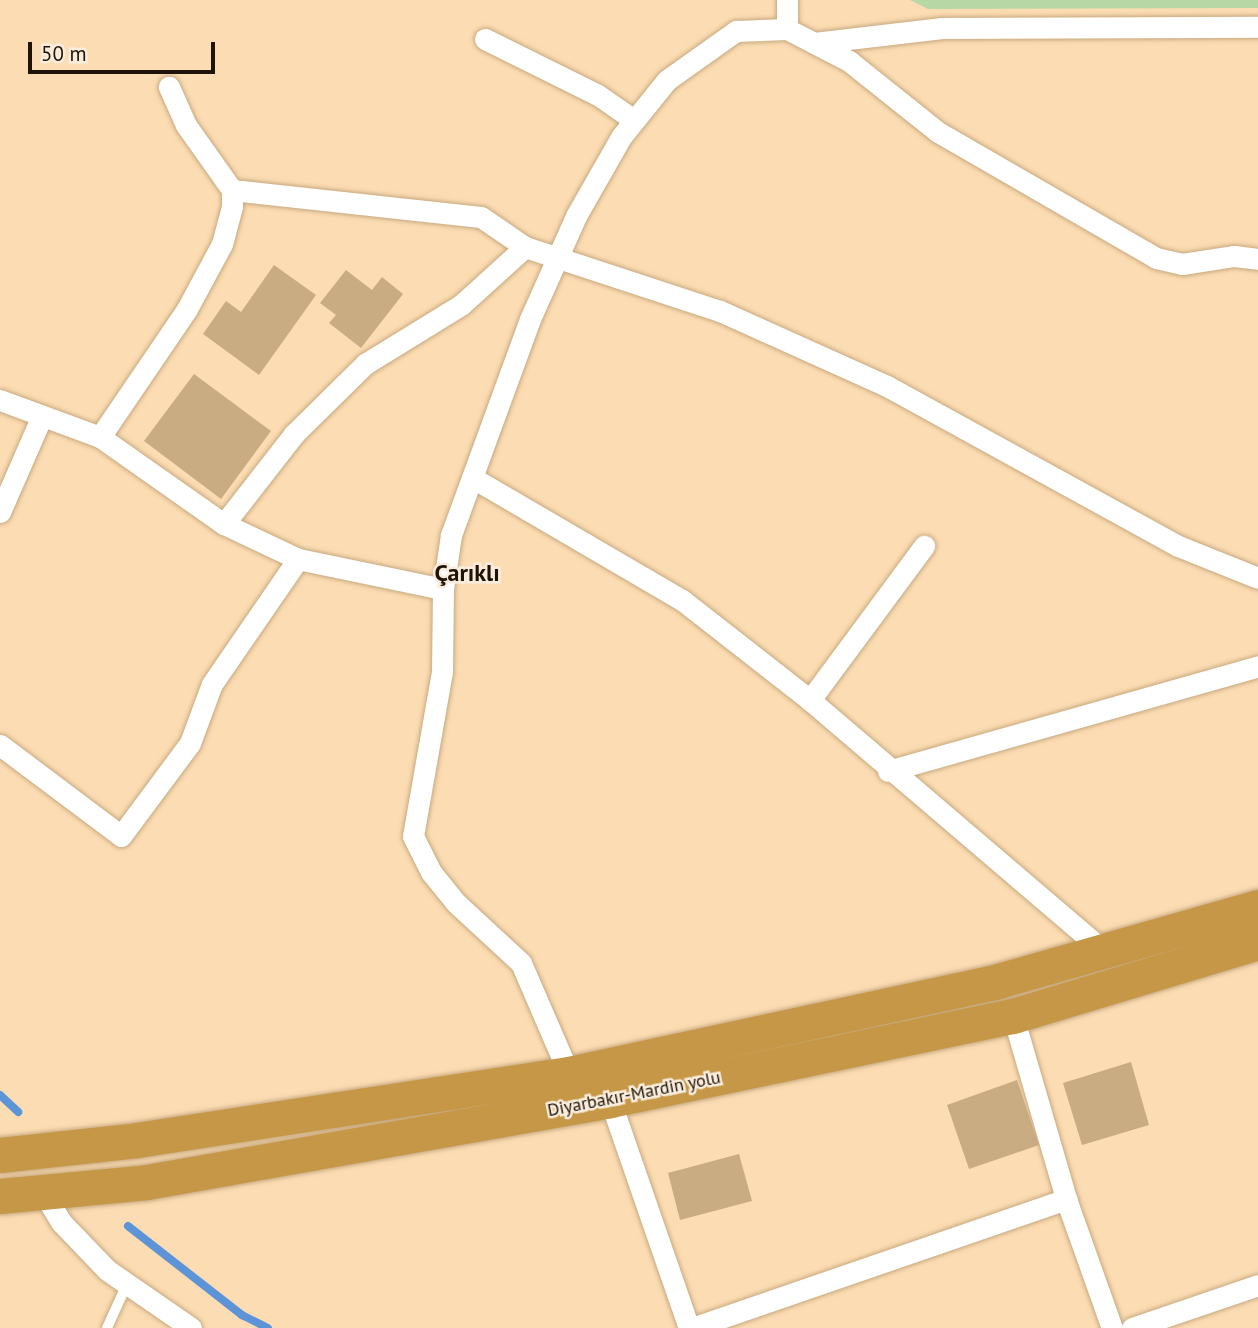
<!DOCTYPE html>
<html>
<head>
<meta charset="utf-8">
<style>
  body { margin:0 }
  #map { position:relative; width:1258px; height:1328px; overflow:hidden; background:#fcdcb2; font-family:"PT Sans",sans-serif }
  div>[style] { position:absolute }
  .green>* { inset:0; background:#b7d7a5 }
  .stream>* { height:8px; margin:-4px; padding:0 4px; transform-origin:4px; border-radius:4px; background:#5d94d7 }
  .building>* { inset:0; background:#caac83 }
  .roads { filter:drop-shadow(0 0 2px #c7a980) drop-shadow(0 0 2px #c7a980) }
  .service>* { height:10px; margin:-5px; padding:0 5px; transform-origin:5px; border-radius:5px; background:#fff }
  .minor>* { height:21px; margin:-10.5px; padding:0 10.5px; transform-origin:10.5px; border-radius:10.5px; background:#fff }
  .trunk>* { height:35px; margin:-17.5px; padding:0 17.5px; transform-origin:17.5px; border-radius:17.5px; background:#c69746 }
  span { translate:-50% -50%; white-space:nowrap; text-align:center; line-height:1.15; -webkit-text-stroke:5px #faeddd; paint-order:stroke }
  .street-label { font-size:18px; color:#1e1304 }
  .district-label { font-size:24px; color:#1e1304; font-weight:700 }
  .scale { position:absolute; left:28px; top:42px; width:187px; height:32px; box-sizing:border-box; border:4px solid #1e1304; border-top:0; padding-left:9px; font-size:21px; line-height:24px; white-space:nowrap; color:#1e1304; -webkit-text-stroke:5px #faeddd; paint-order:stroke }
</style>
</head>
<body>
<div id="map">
  <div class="green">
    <i style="clip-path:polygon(910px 0,1258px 0,1258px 8px,928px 9px)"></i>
  </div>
  <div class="stream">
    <i style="left:0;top:1095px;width:25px;rotate:43deg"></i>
    <i style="left:128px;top:1226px;width:145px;rotate:38deg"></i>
    <i style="left:242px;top:1315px;width:29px;rotate:27deg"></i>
  </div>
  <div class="building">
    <i style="clip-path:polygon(274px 265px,316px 295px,259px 375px,203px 334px,226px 301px,241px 312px)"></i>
    <i style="clip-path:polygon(346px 270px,372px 290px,382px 277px,403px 294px,361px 348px,329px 323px,336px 315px,320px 303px)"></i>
    <i style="clip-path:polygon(194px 374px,271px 431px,221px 499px,144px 441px)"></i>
    <i style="clip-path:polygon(1131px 1062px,1149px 1125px,1082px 1145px,1063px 1083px)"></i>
    <i style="clip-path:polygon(1017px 1080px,1039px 1145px,969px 1169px,947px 1105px)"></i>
    <i style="clip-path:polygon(739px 1154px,752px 1201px,680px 1220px,668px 1173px)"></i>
  </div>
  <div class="roads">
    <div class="service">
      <i style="left:107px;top:1328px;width:48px;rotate:-65.6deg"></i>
    </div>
    <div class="minor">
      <i style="left:787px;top:0;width:29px;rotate:90deg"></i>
      <i style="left:485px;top:39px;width:126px;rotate:26.4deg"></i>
      <i style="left:598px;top:95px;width:44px;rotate:34.8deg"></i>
      <i style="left:814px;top:43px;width:129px;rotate:-6.7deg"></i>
      <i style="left:942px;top:28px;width:316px;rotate:-0.2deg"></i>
      <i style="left:232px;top:190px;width:250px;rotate:6.2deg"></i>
      <i style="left:481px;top:217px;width:53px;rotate:34.3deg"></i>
      <i style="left:0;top:400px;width:107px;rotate:20.3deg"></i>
      <i style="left:100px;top:437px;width:151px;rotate:35.1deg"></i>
      <i style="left:224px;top:524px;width:82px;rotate:25.3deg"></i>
      <i style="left:298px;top:559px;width:148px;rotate:11.7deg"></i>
      <i style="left:100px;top:437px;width:155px;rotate:-55.8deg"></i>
      <i style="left:187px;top:309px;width:74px;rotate:-61.7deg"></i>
      <i style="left:222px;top:244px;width:39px;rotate:-75deg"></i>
      <i style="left:232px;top:206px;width:16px;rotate:-90deg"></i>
      <i style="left:232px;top:190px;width:80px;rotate:-125.3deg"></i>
      <i style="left:186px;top:125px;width:42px;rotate:-114.1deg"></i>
      <i style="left:473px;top:478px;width:242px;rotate:30.3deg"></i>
      <i style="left:682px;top:600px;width:162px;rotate:38deg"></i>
      <i style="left:810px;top:700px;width:387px;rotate:40.5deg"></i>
      <i style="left:0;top:512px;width:105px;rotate:-66.4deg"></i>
      <i style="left:224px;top:524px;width:114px;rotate:-52.1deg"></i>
      <i style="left:294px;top:434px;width:100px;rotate:-44.6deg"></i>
      <i style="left:365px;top:364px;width:113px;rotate:-31.6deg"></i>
      <i style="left:461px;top:305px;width:86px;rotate:-42.2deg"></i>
      <i style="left:525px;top:247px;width:205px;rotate:18.2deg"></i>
      <i style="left:720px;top:311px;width:183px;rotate:24.2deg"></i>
      <i style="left:887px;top:386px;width:332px;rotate:28.8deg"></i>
      <i style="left:1178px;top:546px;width:86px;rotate:21.8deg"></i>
      <i style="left:810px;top:700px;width:192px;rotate:-53.5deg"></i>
      <i style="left:0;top:745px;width:151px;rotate:36.9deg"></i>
      <i style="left:121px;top:836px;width:116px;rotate:-53.4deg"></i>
      <i style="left:190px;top:743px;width:63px;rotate:-69.6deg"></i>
      <i style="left:212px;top:684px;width:152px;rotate:-55.5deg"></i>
      <i style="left:888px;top:771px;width:385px;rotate:-15.8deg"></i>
      <i style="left:1013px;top:1016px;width:191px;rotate:73.8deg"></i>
      <i style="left:1066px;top:1199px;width:137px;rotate:70.4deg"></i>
      <i style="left:569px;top:1074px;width:121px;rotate:-113.4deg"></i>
      <i style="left:521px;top:963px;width:88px;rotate:-137.3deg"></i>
      <i style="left:456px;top:903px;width:40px;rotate:-129deg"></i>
      <i style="left:431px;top:872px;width:40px;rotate:-116.6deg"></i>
      <i style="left:413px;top:836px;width:168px;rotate:-80deg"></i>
      <i style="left:442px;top:671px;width:82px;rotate:-89.3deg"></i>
      <i style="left:443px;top:589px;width:55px;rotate:-81.6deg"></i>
      <i style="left:451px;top:535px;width:230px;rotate:-69.9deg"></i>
      <i style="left:530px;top:319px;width:113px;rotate:-65.9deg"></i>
      <i style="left:576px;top:216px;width:91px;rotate:-60.3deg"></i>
      <i style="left:621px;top:137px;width:73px;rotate:-51.1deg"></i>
      <i style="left:667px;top:80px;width:85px;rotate:-35.4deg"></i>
      <i style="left:736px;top:31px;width:51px;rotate:-2.2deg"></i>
      <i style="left:787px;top:29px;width:70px;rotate:27.3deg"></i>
      <i style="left:849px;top:61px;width:114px;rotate:38.6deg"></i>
      <i style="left:938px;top:132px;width:252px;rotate:30deg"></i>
      <i style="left:1156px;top:258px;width:27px;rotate:13deg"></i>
      <i style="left:1182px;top:264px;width:53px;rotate:-8.7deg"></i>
      <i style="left:1234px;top:256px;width:24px;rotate:7deg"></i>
      <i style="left:610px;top:1100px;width:241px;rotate:70.9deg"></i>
      <i style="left:43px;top:1192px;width:35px;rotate:59deg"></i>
      <i style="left:61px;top:1222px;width:66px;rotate:46.2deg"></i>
      <i style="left:107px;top:1270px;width:102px;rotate:34.6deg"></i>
      <i style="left:692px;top:1328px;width:396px;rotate:-19deg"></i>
      <i style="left:1132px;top:1328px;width:133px;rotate:-18.8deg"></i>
    </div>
    <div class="trunk">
      <i style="left:0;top:1155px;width:138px;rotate:-6.2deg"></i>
      <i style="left:137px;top:1140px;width:437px;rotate:-8.7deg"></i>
      <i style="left:569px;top:1074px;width:439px;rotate:-12.2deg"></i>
      <i style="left:998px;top:981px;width:270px;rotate:-15.9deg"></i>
      <i style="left:0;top:1196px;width:148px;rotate:-5.4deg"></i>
      <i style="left:147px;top:1182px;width:470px;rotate:-10deg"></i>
      <i style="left:610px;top:1100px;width:412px;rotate:-11.8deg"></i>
      <i style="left:1013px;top:1016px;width:256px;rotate:-16.8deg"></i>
    </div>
  </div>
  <div class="street-label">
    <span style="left:634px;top:1094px;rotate:-11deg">Diyarbakır-Mardin yolu</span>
  </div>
  <div class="district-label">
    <span style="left:467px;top:573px">Çarıklı</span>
  </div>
  <div class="scale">50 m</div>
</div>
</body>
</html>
